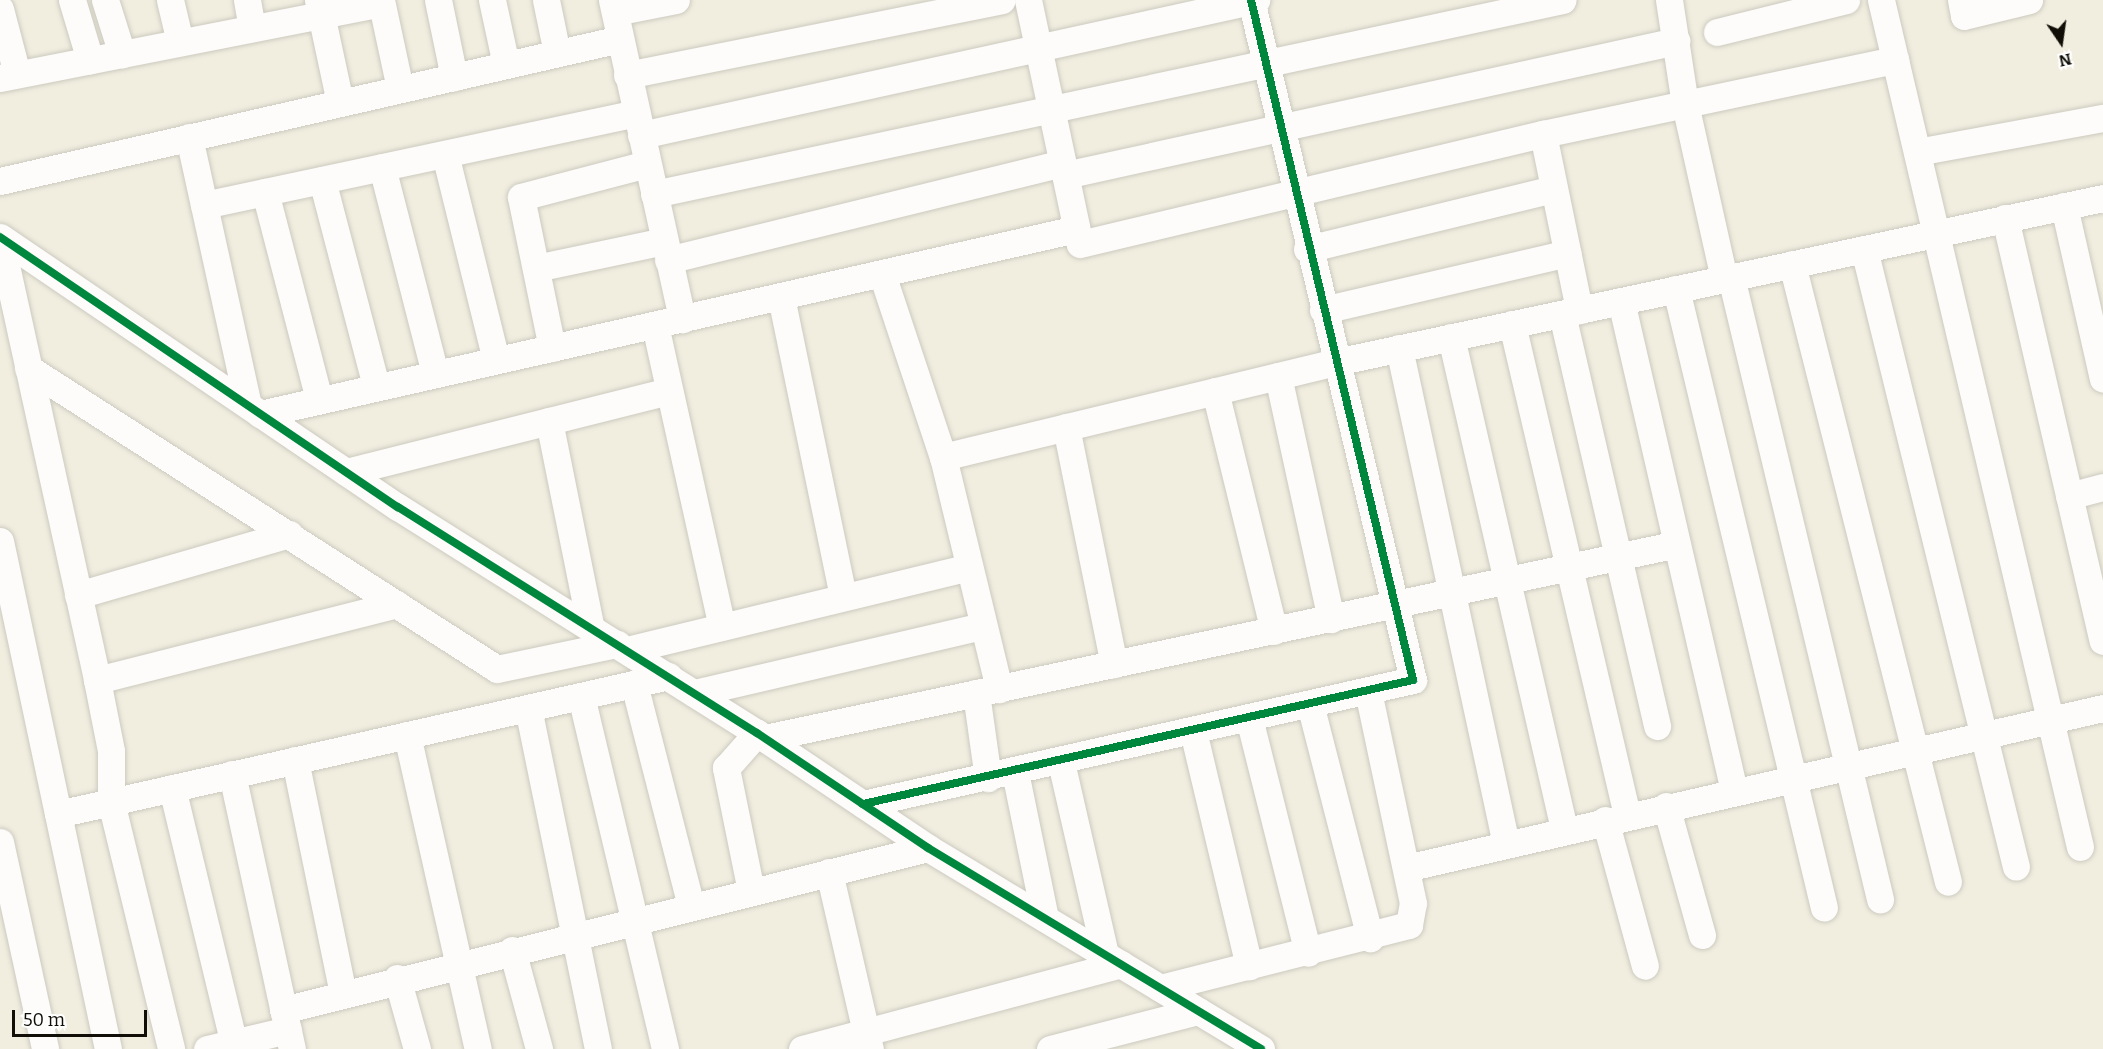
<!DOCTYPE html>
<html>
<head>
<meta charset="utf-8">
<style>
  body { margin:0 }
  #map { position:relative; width:2103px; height:1049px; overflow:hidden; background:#f1eee0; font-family:Bitter,serif }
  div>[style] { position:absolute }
  .roads { filter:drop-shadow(0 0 2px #cccabf) drop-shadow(0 0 2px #cccabf) }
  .minor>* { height:27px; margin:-13.5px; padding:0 13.5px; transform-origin:13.5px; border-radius:13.5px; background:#fdfcfa }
  .cycleway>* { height:8px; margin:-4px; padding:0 4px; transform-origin:4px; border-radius:4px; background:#00873e }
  span { translate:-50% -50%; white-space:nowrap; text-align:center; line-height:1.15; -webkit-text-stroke:4.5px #fff; paint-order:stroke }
  .north { position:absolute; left:2031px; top:12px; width:60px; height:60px; -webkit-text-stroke:4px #fff; paint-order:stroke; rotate:167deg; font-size:16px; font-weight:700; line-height:24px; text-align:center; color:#100e06 }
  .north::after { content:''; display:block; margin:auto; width:21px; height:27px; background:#100e06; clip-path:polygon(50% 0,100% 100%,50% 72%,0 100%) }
  .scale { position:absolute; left:12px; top:1010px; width:135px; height:27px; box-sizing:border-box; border:3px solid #100e06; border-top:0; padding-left:8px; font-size:18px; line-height:21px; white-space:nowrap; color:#100e06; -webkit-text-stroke:4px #fff; paint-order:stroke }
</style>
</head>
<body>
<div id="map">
  <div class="roads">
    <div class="minor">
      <i style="left:72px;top:0;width:63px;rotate:73.3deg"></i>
      <i style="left:105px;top:0;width:57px;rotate:72.5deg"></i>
      <i style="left:170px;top:0;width:43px;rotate:76.6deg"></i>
      <i style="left:247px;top:0;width:28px;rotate:80deg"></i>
      <i style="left:318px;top:0;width:105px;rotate:77.9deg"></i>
      <i style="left:381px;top:0;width:91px;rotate:77.9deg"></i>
      <i style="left:438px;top:0;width:79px;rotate:78.3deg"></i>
      <i style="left:492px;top:0;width:66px;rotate:77.8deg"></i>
      <i style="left:546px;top:0;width:54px;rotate:78.3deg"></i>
      <i style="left:612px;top:0;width:327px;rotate:77.6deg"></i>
      <i style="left:1028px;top:0;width:249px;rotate:78deg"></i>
      <i style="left:1080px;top:244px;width:476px;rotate:-13.4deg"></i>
      <i style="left:1543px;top:134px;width:360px;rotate:-11.9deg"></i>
      <i style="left:1669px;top:0;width:105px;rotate:81.3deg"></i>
      <i style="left:1685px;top:104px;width:179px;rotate:77.4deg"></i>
      <i style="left:1881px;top:0;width:870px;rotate:76.78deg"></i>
      <i style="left:1961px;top:0;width:16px;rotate:79deg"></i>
      <i style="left:1964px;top:16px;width:67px;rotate:-13.8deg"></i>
      <i style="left:0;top:9px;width:67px;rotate:75.3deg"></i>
      <i style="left:615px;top:12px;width:62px;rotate:-11.1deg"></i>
      <i style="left:1717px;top:32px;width:133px;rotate:-13.9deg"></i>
      <i style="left:627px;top:75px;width:382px;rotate:-11.3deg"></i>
      <i style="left:0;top:78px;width:388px;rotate:-11.1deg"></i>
      <i style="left:1543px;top:134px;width:180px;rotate:78.4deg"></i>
      <i style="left:641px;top:135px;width:630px;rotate:-12.38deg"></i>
      <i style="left:189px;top:137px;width:274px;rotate:77.6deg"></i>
      <i style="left:1917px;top:152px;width:189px;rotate:-10.4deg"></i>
      <i style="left:445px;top:154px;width:212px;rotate:76.1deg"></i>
      <i style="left:382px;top:167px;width:213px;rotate:75.6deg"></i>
      <i style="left:1065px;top:175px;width:626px;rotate:-12.37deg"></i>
      <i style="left:322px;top:180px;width:213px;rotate:75.3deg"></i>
      <i style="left:0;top:181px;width:636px;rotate:-12.9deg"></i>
      <i style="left:265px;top:192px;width:215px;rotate:75.4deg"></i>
      <i style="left:654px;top:194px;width:929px;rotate:-12.05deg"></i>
      <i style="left:204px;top:205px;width:442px;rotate:-12deg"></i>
      <i style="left:2064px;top:206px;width:177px;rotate:77.3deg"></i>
      <i style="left:2005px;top:218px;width:434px;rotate:77deg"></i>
      <i style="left:0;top:237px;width:481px;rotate:34.2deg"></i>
      <i style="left:398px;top:507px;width:424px;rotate:32.2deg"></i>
      <i style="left:757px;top:733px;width:206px;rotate:33.9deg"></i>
      <i style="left:928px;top:848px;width:389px;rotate:31.1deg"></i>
      <i style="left:0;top:238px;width:453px;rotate:77.6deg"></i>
      <i style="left:97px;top:680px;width:309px;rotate:-14.2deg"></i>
      <i style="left:1307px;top:249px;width:254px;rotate:-13.7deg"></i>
      <i style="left:1864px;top:249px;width:636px;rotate:76.18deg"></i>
      <i style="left:668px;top:260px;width:406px;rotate:-13.8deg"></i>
      <i style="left:1792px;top:264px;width:637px;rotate:75.83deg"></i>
      <i style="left:536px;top:268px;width:131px;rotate:-11.9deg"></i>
      <i style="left:882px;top:274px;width:193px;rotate:71.6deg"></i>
      <i style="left:943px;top:457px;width:239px;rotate:76.4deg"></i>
      <i style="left:1731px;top:277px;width:640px;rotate:76.53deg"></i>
      <i style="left:1676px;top:289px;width:636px;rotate:76.55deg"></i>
      <i style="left:781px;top:297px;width:306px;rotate:78.3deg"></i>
      <i style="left:1621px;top:301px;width:503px;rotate:77.01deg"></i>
      <i style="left:1323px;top:310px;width:251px;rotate:-13.1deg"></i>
      <i style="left:1562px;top:314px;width:423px;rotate:77deg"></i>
      <i style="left:1512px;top:324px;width:504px;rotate:76.82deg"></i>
      <i style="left:655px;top:325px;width:309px;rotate:77.5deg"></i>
      <i style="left:1451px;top:337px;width:505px;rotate:77.06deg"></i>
      <i style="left:552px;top:348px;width:154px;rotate:-101.6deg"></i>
      <i style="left:521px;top:197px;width:130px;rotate:-14.7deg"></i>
      <i style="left:1399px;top:348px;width:507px;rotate:77.83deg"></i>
      <i style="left:28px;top:368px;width:557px;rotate:32.69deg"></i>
      <i style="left:497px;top:669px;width:123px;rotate:-11.8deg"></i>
      <i style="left:1278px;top:376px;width:249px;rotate:77.7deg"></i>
      <i style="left:1215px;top:391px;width:247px;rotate:76.2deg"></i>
      <i style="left:260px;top:414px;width:837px;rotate:-12.77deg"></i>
      <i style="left:549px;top:421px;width:208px;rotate:78.6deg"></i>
      <i style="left:1066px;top:427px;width:242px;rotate:78.6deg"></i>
      <i style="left:943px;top:457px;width:404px;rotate:-13.6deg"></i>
      <i style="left:1336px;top:362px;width:784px;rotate:-12.07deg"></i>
      <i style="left:346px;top:472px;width:333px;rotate:-14.1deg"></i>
      <i style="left:2069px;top:496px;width:35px;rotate:-15deg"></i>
      <i style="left:0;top:541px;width:519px;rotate:78deg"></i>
      <i style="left:78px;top:595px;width:220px;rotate:-16.1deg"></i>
      <i style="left:627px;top:650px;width:348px;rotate:-13.6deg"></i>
      <i style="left:97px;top:680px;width:72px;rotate:78.8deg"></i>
      <i style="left:111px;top:751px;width:51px;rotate:90deg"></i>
      <i style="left:111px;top:802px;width:254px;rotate:76.3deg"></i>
      <i style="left:634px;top:684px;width:229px;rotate:75.6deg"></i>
      <i style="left:694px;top:693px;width:296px;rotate:-13.1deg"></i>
      <i style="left:976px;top:693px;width:86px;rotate:82deg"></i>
      <i style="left:581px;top:696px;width:363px;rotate:76.6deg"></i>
      <i style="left:1310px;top:704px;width:242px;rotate:75.6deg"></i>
      <i style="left:528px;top:708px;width:348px;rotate:78.4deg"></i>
      <i style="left:1249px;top:718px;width:242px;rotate:75.9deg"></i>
      <i style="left:1193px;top:731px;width:242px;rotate:76.6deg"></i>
      <i style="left:407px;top:735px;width:322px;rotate:77.3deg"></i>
      <i style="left:765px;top:738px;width:928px;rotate:-12deg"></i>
      <i style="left:295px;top:760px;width:238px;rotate:78.4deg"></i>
      <i style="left:1061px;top:762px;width:197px;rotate:77.1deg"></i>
      <i style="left:1015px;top:772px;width:149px;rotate:78.4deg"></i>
      <i style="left:232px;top:774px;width:281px;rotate:77.7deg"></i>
      <i style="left:172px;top:788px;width:268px;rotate:76.4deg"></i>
      <i style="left:863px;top:804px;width:564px;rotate:-12.71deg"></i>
      <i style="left:1413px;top:680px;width:699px;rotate:-103.4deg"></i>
      <i style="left:1666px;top:806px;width:134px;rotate:74.4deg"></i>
      <i style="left:58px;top:814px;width:626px;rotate:-12.73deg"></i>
      <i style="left:1605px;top:820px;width:151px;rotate:74.7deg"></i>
      <i style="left:0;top:842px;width:212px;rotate:77.7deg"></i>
      <i style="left:1406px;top:868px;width:715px;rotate:-12.93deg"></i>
      <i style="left:829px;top:872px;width:182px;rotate:77deg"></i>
      <i style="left:751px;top:891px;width:126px;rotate:-101.5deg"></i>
      <i style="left:726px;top:768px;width:47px;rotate:-48.5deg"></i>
      <i style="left:512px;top:950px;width:103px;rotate:74.7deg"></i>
      <i style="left:397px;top:978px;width:74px;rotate:74.3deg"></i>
      <i style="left:1160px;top:988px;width:257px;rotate:-14.2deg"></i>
      <i style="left:1409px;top:925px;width:22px;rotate:-80deg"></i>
      <i style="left:1413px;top:903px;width:217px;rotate:-102deg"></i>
      <i style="left:283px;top:1010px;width:665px;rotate:-14.1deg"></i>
      <i style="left:207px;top:1049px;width:83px;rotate:-13.2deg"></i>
      <i style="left:802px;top:1049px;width:330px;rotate:-14.9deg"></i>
      <i style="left:1050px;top:1049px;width:153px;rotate:-14.4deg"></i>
    </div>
  </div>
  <div class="cycleway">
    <i style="left:0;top:237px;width:481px;rotate:34.2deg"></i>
    <i style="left:398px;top:507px;width:424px;rotate:32.2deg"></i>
    <i style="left:757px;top:733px;width:206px;rotate:33.9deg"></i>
    <i style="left:928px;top:848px;width:389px;rotate:31.1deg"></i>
    <i style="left:863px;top:804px;width:564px;rotate:-12.71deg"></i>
    <i style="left:1413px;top:680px;width:699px;rotate:-103.4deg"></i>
  </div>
  <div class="north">N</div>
  <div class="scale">50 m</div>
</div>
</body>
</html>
